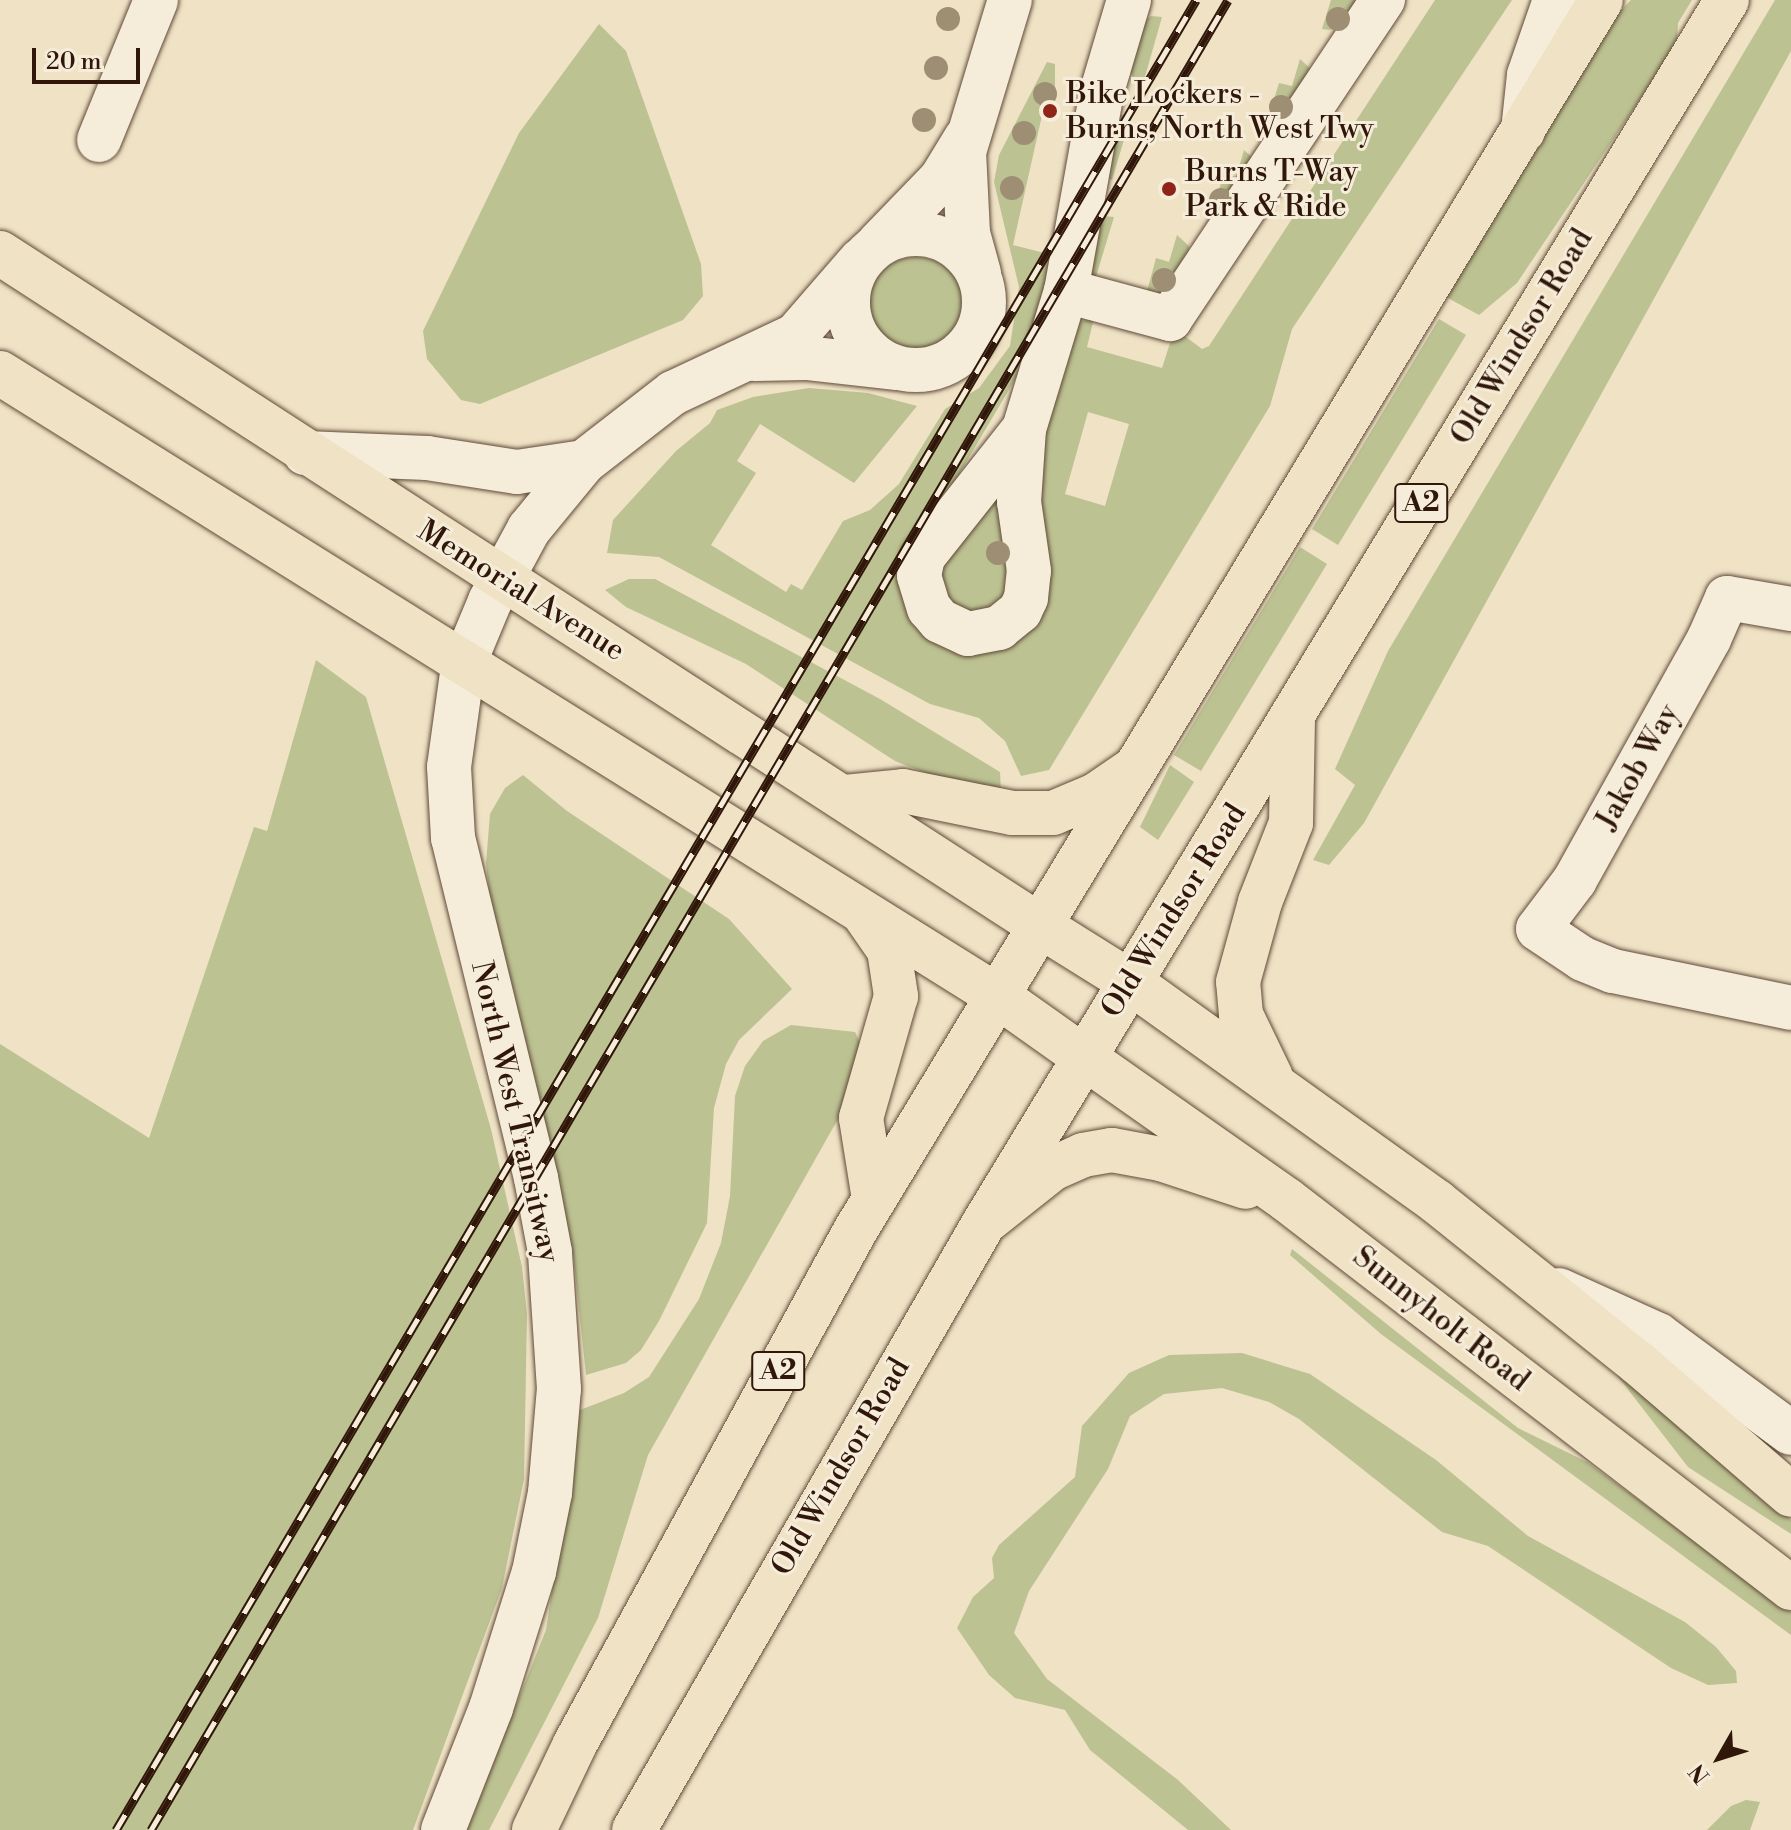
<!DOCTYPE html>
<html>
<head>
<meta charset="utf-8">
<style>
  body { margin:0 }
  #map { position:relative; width:1791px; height:1830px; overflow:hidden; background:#efe2c5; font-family:"Libre Bodoni",serif }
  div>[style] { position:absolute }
  .green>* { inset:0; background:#bcc292 }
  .round { border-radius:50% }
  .roads { filter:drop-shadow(0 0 2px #604a38) drop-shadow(0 0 2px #604a38) }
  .minor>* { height:44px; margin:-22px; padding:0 22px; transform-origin:22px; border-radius:22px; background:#f5ecd9 }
  .minor>.ring { margin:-22px; padding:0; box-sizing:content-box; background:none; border:44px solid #f5ecd9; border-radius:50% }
  .major>* { height:44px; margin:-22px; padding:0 22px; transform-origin:22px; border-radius:22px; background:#efe2c5 }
  .highway>* { height:44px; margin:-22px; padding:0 22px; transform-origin:22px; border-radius:22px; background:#efe2c5 }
  .rail>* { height:9px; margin-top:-4.5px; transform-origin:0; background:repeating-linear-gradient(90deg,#f5ecd9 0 18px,#301709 0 36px); box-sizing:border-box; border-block:2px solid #301709 }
  .trees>* { width:24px; height:24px; margin:-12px; border-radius:50%; background:#9d8e74 }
  .dots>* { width:22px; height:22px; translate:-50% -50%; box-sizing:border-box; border:4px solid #f5ecd9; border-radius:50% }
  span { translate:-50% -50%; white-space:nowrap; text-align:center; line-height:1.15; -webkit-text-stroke:6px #f5ecd9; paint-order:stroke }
  .shield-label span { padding:2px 6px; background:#f5ecd9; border:2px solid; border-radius:6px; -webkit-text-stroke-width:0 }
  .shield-label { font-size:28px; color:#301709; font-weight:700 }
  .poi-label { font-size:30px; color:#301709 }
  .left { translate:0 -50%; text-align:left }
  .street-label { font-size:30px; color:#301709 }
  .north { position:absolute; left:1679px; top:1718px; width:80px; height:80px; -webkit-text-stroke:6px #f5ecd9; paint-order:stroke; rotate:231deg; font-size:22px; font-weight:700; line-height:32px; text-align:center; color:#301709 }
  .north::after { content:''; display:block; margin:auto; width:28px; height:36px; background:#301709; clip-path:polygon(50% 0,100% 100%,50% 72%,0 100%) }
  .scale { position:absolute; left:32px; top:48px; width:108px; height:36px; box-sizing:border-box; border:4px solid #301709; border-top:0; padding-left:10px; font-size:24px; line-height:28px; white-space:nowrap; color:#301709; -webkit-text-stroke:6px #f5ecd9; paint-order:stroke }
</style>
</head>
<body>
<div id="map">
  <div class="green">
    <i style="clip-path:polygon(1331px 0,1358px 0,1341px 25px,1330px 30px,1322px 29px)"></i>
    <i style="clip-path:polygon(evenodd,1435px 0,1512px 0,1292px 329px,1270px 406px,1049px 770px,1021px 776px,1005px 741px,979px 718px,930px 704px,659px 557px,607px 553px,613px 520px,676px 451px,710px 423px,717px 410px,753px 397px,809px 388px,868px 393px,917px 406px,854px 483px,760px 424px,737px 461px,756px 473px,711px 545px,786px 592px,791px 584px,802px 590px,843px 521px,870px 510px,899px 484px,945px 409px,979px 388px,1010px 346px,1019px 287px,994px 182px,999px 155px,1047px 62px,1055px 64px,1055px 94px,1047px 93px,1013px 245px,1056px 256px,1026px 361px,901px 572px,997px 645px,1034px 460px,1080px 322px,1094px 318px,1087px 347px,1162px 368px,1171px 340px,1182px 334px,1202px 349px,1209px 346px,1435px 0,1088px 412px,1129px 424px,1105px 506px,1065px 494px,1088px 412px)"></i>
    <i style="clip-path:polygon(1631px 0,1692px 0,1678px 23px,1677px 44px,1517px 283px,1479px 315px,1446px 297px,1610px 22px)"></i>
    <i style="clip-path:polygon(1775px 0,1791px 0,1791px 51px,1364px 823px,1329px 865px,1313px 860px,1355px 785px,1335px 769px,1388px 651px)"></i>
    <i style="clip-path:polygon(1151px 16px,1162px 17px,1144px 80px,1133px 77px,1129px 69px,1142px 23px)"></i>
    <i style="clip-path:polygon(599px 24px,626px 51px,701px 264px,703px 296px,683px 320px,480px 404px,461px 400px,427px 359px,423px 331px,519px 133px)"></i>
    <i style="clip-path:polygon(1300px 59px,1312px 70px,1276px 121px,1268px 119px,1279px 83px,1292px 86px)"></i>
    <i style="clip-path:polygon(1119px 115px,1131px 116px,1112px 180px,1102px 176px)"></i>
    <i style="clip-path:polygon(1244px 150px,1256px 161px,1220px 212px,1213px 210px,1224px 173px,1236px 177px)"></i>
    <i style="clip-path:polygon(1102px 216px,1114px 217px,1095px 280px,1086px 277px,1095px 222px)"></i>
    <i style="clip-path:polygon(1177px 235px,1189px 246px,1189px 256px,1160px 296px,1146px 295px,1156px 258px,1169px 262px)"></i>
    <i class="round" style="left:869px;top:257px;width:94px;height:94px"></i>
    <i style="clip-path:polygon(1439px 319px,1466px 335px,1338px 545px,1312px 529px)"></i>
    <i style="clip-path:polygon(997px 495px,1011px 589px,1000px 604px,967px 613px,952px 607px,938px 570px)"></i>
    <i style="clip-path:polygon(1300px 547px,1327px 564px,1201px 771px,1174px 755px)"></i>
    <i style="clip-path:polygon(629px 579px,655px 579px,880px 699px,1000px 772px,1001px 792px,941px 779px,895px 761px,746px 664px,626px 607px,605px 590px)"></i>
    <i style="clip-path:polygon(316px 660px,366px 697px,491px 1129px,522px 1267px,527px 1314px,524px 1479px,502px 1588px,413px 1830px,0 1830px,0 1044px,149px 1138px,254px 827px,267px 831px)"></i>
    <i style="clip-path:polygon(1170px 765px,1194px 782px,1158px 840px,1140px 827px)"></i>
    <i style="clip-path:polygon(523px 775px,567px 811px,729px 919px,792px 989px,739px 1040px,726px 1064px,714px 1108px,707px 1223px,659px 1321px,641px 1350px,626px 1363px,586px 1375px,574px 1262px,551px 1145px,493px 927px,486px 863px,490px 814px,505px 788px)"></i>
    <i style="clip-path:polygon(791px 1025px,855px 1032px,863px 1049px,851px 1096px,648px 1455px,598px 1618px,489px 1830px,466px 1830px,546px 1630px,580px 1410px,624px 1393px,649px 1377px,699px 1299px,721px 1243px,730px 1196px,735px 1096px,745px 1066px,763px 1041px)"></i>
    <i style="clip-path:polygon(1292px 1249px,1518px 1428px,1587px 1462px,1791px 1612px,1791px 1635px,1381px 1334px,1290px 1255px)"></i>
    <i style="clip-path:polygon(1242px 1353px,1310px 1374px,1436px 1460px,1528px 1536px,1685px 1622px,1716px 1647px,1736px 1671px,1737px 1683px,1708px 1685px,1671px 1668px,1488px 1546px,1442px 1532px,1299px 1419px,1269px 1402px,1222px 1388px,1164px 1394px,1130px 1416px,1108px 1469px,1029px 1591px,1014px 1633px,1047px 1679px,1178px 1780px,1231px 1830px,1188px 1830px,1090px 1750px,1065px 1710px,1015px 1698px,989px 1675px,957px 1628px,973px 1597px,994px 1578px,992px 1558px,999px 1545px,1075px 1477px,1082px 1426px,1129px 1373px,1169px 1355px)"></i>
    <i style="clip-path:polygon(1620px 1371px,1791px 1520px,1791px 1534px,1688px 1467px,1616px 1374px)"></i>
    <i style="clip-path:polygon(1746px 1800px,1760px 1802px,1750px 1830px,1707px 1830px,1731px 1806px)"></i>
  </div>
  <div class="roads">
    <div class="minor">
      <i style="left:1129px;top:0;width:95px;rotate:106.5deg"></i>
      <i style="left:1102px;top:91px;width:203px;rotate:100.2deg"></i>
      <i style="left:1066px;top:291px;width:108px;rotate:15.1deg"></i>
      <i style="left:1170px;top:319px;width:384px;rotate:-56.3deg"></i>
      <i style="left:1523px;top:131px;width:56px;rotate:-83.9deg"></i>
      <i style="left:1529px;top:75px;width:79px;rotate:-70.9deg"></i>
      <i style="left:99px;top:140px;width:151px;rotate:-67.8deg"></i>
      <i class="ring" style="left:848px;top:234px;width:92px;height:92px"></i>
      <i style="left:878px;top:244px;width:91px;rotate:-45.9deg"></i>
      <i style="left:941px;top:179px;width:48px;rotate:-58.6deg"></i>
      <i style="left:979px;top:273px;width:41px;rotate:-105.4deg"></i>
      <i style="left:968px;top:233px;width:81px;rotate:-92.8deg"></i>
      <i style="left:964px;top:152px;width:159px;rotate:-73.2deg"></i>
      <i style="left:755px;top:359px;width:51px;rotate:-1.1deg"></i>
      <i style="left:806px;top:358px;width:92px;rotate:6.3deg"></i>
      <i style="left:1024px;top:429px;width:163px;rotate:128.3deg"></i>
      <i style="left:923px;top:557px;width:19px;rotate:102deg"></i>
      <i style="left:919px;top:576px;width:34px;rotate:73deg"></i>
      <i style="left:929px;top:608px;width:17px;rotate:50deg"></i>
      <i style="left:940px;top:621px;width:31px;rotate:25deg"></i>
      <i style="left:968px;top:634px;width:32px;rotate:-11deg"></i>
      <i style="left:999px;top:628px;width:27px;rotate:-39deg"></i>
      <i style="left:1020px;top:611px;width:14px;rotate:-65deg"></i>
      <i style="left:1026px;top:598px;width:27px;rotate:-84deg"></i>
      <i style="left:1029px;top:571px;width:70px;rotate:-98.2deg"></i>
      <i style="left:1019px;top:502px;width:73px;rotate:-86.1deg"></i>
      <i style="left:1024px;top:429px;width:144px;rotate:-73.1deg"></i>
      <i style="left:305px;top:453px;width:122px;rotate:2.3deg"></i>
      <i style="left:427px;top:458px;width:91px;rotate:8.8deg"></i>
      <i style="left:517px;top:472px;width:68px;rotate:-8.5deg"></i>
      <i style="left:1791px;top:609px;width:65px;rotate:-170.2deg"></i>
      <i style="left:1727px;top:598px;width:45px;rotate:113.7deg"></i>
      <i style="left:1709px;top:639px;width:276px;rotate:119.1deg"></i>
      <i style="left:1575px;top:880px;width:61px;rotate:127.1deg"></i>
      <i style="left:1538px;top:929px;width:54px;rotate:33.7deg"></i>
      <i style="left:1583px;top:959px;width:32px;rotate:22deg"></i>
      <i style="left:1613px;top:971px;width:182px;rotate:11.7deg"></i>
      <i style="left:1559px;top:1290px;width:109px;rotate:24.4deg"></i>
      <i style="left:1658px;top:1335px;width:165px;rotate:36.4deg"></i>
      <i style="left:443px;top:1830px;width:131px;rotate:-68.5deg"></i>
      <i style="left:491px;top:1708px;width:143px;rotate:-72.5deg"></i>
      <i style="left:534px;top:1572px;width:81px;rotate:-78.6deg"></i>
      <i style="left:550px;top:1493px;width:104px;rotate:-85.1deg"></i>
      <i style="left:559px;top:1389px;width:137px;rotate:-93.8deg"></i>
      <i style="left:550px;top:1252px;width:75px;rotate:-100.7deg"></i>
      <i style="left:536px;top:1178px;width:350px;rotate:-103.7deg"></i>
      <i style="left:453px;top:838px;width:71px;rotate:-93.2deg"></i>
      <i style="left:449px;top:767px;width:102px;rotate:-82.1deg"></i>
      <i style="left:463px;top:666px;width:70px;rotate:-67.4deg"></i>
      <i style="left:490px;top:601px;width:82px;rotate:-61.6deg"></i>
      <i style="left:529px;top:529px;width:87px;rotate:-50.6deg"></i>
      <i style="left:584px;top:462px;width:113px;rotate:-37.8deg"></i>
      <i style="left:673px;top:393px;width:136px;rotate:-25.2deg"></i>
      <i style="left:796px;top:335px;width:99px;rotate:-49.1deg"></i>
    </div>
    <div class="major">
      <i style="left:0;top:253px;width:1241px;rotate:32.9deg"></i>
      <i style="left:0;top:373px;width:1178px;rotate:31.99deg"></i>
      <i style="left:845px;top:797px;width:58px;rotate:-5.9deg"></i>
      <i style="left:903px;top:791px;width:111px;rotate:11.4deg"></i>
      <i style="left:1012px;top:813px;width:41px"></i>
      <i style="left:1053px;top:813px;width:47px;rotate:-22.7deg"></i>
      <i style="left:1096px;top:795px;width:46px;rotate:-34.4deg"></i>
      <i style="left:866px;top:917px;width:40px;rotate:55.1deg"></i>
      <i style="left:889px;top:950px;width:47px;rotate:81.3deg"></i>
      <i style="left:896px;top:996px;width:127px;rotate:106deg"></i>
      <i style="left:861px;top:1118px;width:82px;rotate:80.9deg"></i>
      <i style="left:1130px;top:982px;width:378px;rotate:35.6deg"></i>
      <i style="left:1437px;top:1202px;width:256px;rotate:38.7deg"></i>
      <i style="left:1637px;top:1362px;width:203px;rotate:40.8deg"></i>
      <i style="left:1085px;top:1058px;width:247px;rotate:35.1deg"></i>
      <i style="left:1287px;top:1200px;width:636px;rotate:37.59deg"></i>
      <i style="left:1271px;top:1077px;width:69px;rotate:-115.8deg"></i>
      <i style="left:1241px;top:1015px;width:33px;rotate:-95deg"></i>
      <i style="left:1238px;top:982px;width:83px;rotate:-74.6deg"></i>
      <i style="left:1260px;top:902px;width:85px;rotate:-68.6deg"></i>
      <i style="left:1291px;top:823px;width:107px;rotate:-88.9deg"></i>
      <i style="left:989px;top:1219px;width:80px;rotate:-38.4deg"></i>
      <i style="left:1052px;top:1169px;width:34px;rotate:-24deg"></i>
      <i style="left:1083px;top:1155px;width:29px;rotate:-10deg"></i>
      <i style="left:1112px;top:1150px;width:50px;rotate:10.4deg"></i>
      <i style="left:1161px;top:1159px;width:89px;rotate:18.2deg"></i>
    </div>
    <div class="highway">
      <i style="left:1042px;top:927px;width:104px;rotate:32deg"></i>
      <i style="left:999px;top:997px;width:105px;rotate:35.3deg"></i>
      <i style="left:534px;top:1830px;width:95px;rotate:-64.5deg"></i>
      <i style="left:575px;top:1744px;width:584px;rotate:-61.37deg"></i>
      <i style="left:855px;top:1231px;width:1439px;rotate:-58.78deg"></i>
      <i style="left:634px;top:1830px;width:701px;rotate:-60.03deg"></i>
      <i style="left:984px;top:1223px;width:1431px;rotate:-58.72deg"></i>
    </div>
  </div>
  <div class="rail">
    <i style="left:116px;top:1830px;width:2125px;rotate:-59.45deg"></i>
    <i style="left:151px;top:1830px;width:2123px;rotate:-59.52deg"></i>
  </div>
  <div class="trees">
    <i style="left:948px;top:19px"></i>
    <i style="left:1338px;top:19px"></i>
    <i style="left:936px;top:68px"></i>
    <i style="left:1045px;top:94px"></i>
    <i style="left:1281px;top:107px"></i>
    <i style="left:924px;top:120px"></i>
    <i style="left:1024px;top:133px"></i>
    <i style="left:1012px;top:188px"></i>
    <i style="left:1221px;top:200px"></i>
    <i style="left:1164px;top:280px"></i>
    <i style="left:998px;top:553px"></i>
  </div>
  <div class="dots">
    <i style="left:1050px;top:111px;background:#8f2418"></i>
    <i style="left:1169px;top:189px;background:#8f2418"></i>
  </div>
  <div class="shield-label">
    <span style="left:1421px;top:503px">A2</span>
    <span style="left:778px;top:1371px">A2</span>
  </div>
  <div class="poi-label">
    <span class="left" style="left:1066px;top:111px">Bike Lockers -<br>Burns, North West Twy</span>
    <span class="left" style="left:1185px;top:189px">Burns T-Way<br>Park &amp; Ride</span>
  </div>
  <div class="street-label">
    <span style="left:1522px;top:337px;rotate:-59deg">Old Windsor Road</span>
    <span style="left:521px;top:591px;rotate:32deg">Memorial Avenue</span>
    <span style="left:1638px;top:767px;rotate:-61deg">Jakob Way</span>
    <span style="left:1174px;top:911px;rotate:-58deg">Old Windsor Road</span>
    <span style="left:515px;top:1112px;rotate:77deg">North West Transitway</span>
    <span style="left:1441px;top:1319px;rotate:38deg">Sunnyholt Road</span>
    <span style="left:841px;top:1467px;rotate:-60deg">Old Windsor Road</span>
  </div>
  <div class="north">N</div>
  <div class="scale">20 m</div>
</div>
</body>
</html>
